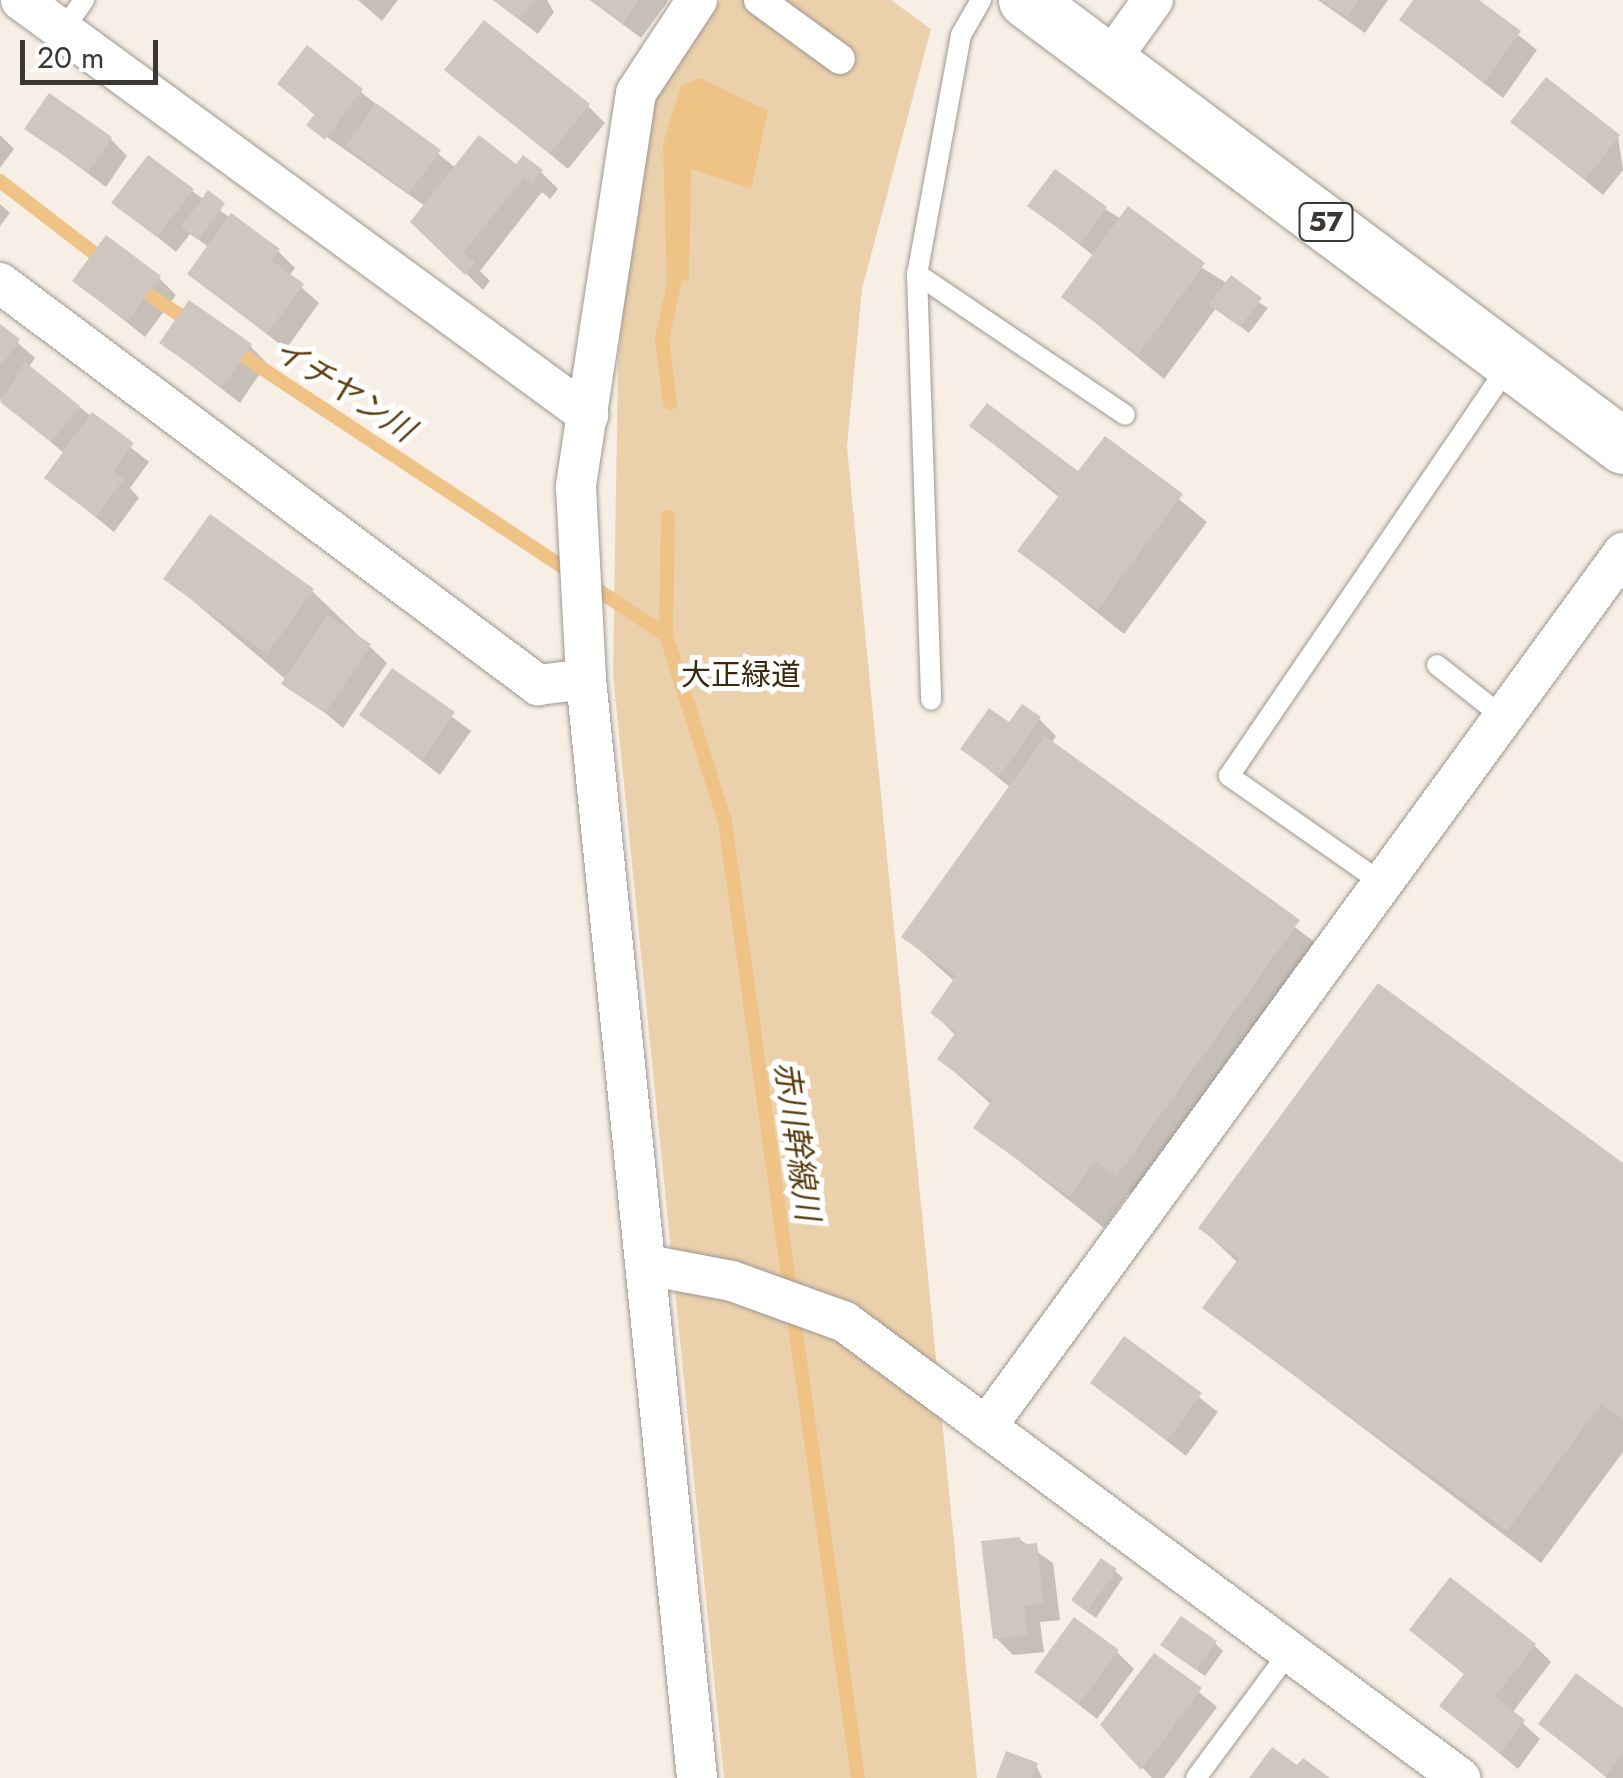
<!DOCTYPE html>
<html>
<head>
<meta charset="utf-8">
<style>
  body { margin:0 }
  #map { position:relative; width:1623px; height:1778px; overflow:hidden; background:#f7efe5; font-family:Jost,"Noto Sans JP",sans-serif }
  div>[style] { position:absolute }
  .green>* { inset:0; background:#ebd0ac }
  .water>* { inset:0; background:#efc286 }
  .shadow>* { inset:0; background:#0003 }
  .stream>* { height:14px; margin:-7px; padding:0 7px; transform-origin:7px; border-radius:7px; background:#efc286 }
  .building>* { inset:0; background:#cfc7be }
  .roads { filter:drop-shadow(0 0 2px #9f988e) drop-shadow(0 0 2px #9f988e) }
  .service>* { height:20px; margin:-10px; padding:0 10px; transform-origin:10px; border-radius:10px; background:#fff }
  .pedestrian>* { height:30px; margin:-15px; padding:0 15px; transform-origin:15px; border-radius:15px; background:#fff }
  .minor>* { height:40px; margin:-20px; padding:0 20px; transform-origin:20px; border-radius:20px; background:#fff }
  .primary>* { height:55px; margin:-27.5px; padding:0 27.5px; transform-origin:27.5px; border-radius:27.5px; background:#fff }
  span { translate:-50% -50%; white-space:nowrap; text-align:center; line-height:1.15; -webkit-text-stroke:10px #fff; paint-order:stroke }
  .shield-label span { padding:2px 8px; background:#fff; border:2px solid; border-radius:8px; -webkit-text-stroke-width:0 }
  .shield-label { font-size:28px; color:#3b3834; font-weight:700 }
  .park-label { font-size:30px; color:#3a280d }
  .water-label { font-size:32px; color:#5b3d0e; font-style:italic }
  .scale { position:absolute; left:20px; top:40px; width:138px; height:45px; box-sizing:border-box; border:5px solid #3b3834; border-top:0; padding-left:12px; font-size:30px; line-height:35px; white-space:nowrap; color:#3b3834; -webkit-text-stroke:8px #fff; paint-order:stroke }
</style>
</head>
<body>
<div id="map">
  <div class="green">
    <i style="clip-path:polygon(721px 0,891px 0,931px 29px,862px 289px,847px 447px,977px 1778px,724px 1778px,613px 675px,618px 362px,643px 107px)"></i>
  </div>
  <div class="water">
    <i style="clip-path:polygon(700px 78px,768px 111px,751px 189px,691px 169px,689px 280px,667px 284px,663px 144px,681px 86px)"></i>
  </div>
  <div class="shadow">
    <i style="clip-path:polygon(358px 0,398px 0,382px 21px)"></i>
    <i style="clip-path:polygon(493px 0,547px 0,554px 12px,538px 34px)"></i>
    <i style="clip-path:polygon(590px 0,667px 0,668px 1px,641px 38px)"></i>
    <i style="clip-path:polygon(1318px 0,1388px 0,1365px 33px)"></i>
    <i style="clip-path:polygon(1416px 0,1475px 0,1537px 50px,1503px 98px,1402px 20px)"></i>
    <i style="clip-path:polygon(307px 49px,456px 168px,541px 172px,558px 189px,550px 199px,542px 192px,480px 271px,490px 281px,483px 290px,413px 222px,425px 206px,310px 125px,316px 116px,280px 84px)"></i>
    <i style="clip-path:polygon(448px 70px,588px 106px,605px 123px,568px 169px)"></i>
    <i style="clip-path:polygon(1513px 122px,1618px 137px,1623px 170px,1603px 195px)"></i>
    <i style="clip-path:polygon(28px 129px,110px 138px,127px 156px,106px 187px)"></i>
    <i style="clip-path:polygon(0 135px,14px 149px,0 168px)"></i>
    <i style="clip-path:polygon(192px 191px,278px 251px,295px 268px,289px 276px,319px 303px,286px 349px,190px 274px,209px 247px,190px 234px,176px 252px,115px 203px)"></i>
    <i style="clip-path:polygon(0 204px,10px 213px,0 226px)"></i>
    <i style="clip-path:polygon(1030px 206px,1105px 209px,1268px 308px,1249px 333px,1216px 308px,1164px 379px,1064px 297px,1094px 256px)"></i>
    <i style="clip-path:polygon(159px 278px,176px 295px,145px 337px,75px 281px)"></i>
    <i style="clip-path:polygon(0 327px,35px 358px,29px 367px,149px 462px,130px 488px,139px 498px,114px 532px,47px 478px,65px 454px,0 399px)"></i>
    <i style="clip-path:polygon(162px 343px,250px 346px,267px 363px,240px 403px)"></i>
    <i style="clip-path:polygon(972px 426px,1078px 475px,1105px 439px,1207px 522px,1124px 634px,1020px 551px,1060px 498px)"></i>
    <i style="clip-path:polygon(166px 578px,312px 591px,387px 663px,343px 728px)"></i>
    <i style="clip-path:polygon(392px 672px,471px 731px,440px 775px,362px 715px)"></i>
    <i style="clip-path:polygon(1039px 719px,1056px 736px,1051px 744px,1332px 955px,1150px 1208px,1129px 1193px,1104px 1228px,976px 1127px,992px 1105px,940px 1059px,956px 1036px,933px 1012px,955px 982px,905px 937px,1011px 788px,963px 749px)"></i>
    <i style="clip-path:polygon(1623px 1166px,1623px 1452px,1541px 1563px,1205px 1308px,1238px 1263px,1201px 1228px)"></i>
    <i style="clip-path:polygon(1125px 1339px,1218px 1412px,1186px 1456px,1093px 1383px)"></i>
    <i style="clip-path:polygon(1019px 1539px,1053px 1563px,1060px 1620px,1040px 1622px,1044px 1652px,1013px 1655px,996px 1638px)"></i>
    <i style="clip-path:polygon(1115px 1571px,1123px 1578px,1096px 1618px,1082px 1608px)"></i>
    <i style="clip-path:polygon(1412px 1630px,1534px 1645px,1551px 1662px,1512px 1713px,1540px 1739px,1518px 1769px,1442px 1706px,1466px 1676px)"></i>
    <i style="clip-path:polygon(1215px 1643px,1223px 1651px,1205px 1676px,1172px 1653px)"></i>
    <i style="clip-path:polygon(1117px 1652px,1134px 1669px,1097px 1719px,1037px 1672px)"></i>
    <i style="clip-path:polygon(1155px 1656px,1217px 1707px,1164px 1778px,1152px 1778px,1103px 1725px)"></i>
    <i style="clip-path:polygon(1623px 1711px,1623px 1778px,1607px 1778px,1541px 1724px)"></i>
    <i style="clip-path:polygon(1036px 1765px,1042px 1778px,998px 1778px)"></i>
  </div>
  <div class="stream">
    <i style="left:0;top:181px;width:135px;rotate:37.5deg"></i>
    <i style="left:132px;top:283px;width:73px;rotate:33.9deg"></i>
    <i style="left:228px;top:346px;width:525px;rotate:33.42deg"></i>
    <i style="left:670px;top:403px;width:65px;rotate:-97deg"></i>
    <i style="left:662px;top:338px;width:78px;rotate:-77.4deg"></i>
    <i style="left:668px;top:517px;width:118px;rotate:91deg"></i>
    <i style="left:666px;top:635px;width:196px;rotate:72.5deg"></i>
    <i style="left:725px;top:822px;width:965px;rotate:82.08deg"></i>
  </div>
  <div class="building">
    <i style="clip-path:polygon(495px 0,534px 0,520px 19px)"></i>
    <i style="clip-path:polygon(592px 0,639px 0,623px 23px)"></i>
    <i style="clip-path:polygon(1322px 0,1359px 0,1347px 17px)"></i>
    <i style="clip-path:polygon(1413px 0,1479px 0,1521px 31px,1484px 82px,1399px 20px)"></i>
    <i style="clip-path:polygon(484px 20px,590px 104px,550px 154px,444px 70px)"></i>
    <i style="clip-path:polygon(307px 45px,363px 89px,325px 140px,306px 125px,315px 114px,277px 84px)"></i>
    <i style="clip-path:polygon(1546px 77px,1620px 135px,1585px 180px,1510px 122px)"></i>
    <i style="clip-path:polygon(49px 93px,112px 137px,88px 172px,24px 129px)"></i>
    <i style="clip-path:polygon(376px 103px,441px 150px,409px 193px,345px 146px)"></i>
    <i style="clip-path:polygon(479px 135px,516px 164px,523px 155px,543px 170px,532px 184px,524px 177px,463px 253px,475px 262px,465px 275px,410px 222px)"></i>
    <i style="clip-path:polygon(148px 155px,194px 189px,157px 237px,111px 203px)"></i>
    <i style="clip-path:polygon(1055px 169px,1107px 207px,1080px 244px,1027px 206px)"></i>
    <i style="clip-path:polygon(208px 190px,225px 203px,199px 240px,181px 227px)"></i>
    <i style="clip-path:polygon(1128px 206px,1205px 263px,1138px 355px,1061px 297px)"></i>
    <i style="clip-path:polygon(231px 213px,280px 249px,271px 260px,304px 284px,267px 334px,187px 274px)"></i>
    <i style="clip-path:polygon(106px 235px,161px 276px,127px 322px,72px 281px)"></i>
    <i style="clip-path:polygon(1231px 275px,1262px 298px,1240px 327px,1209px 305px)"></i>
    <i style="clip-path:polygon(189px 300px,252px 344px,222px 387px,159px 343px)"></i>
    <i style="clip-path:polygon(0 324px,20px 339px,0 367px)"></i>
    <i style="clip-path:polygon(25px 362px,80px 406px,51px 442px,0 402px)"></i>
    <i style="clip-path:polygon(987px 403px,1078px 471px,1105px 436px,1183px 494px,1097px 610px,1017px 551px,1060px 494px,969px 426px)"></i>
    <i style="clip-path:polygon(92px 412px,134px 443px,113px 471px,124px 479px,96px 517px,44px 478px)"></i>
    <i style="clip-path:polygon(210px 514px,314px 589px,267px 654px,163px 579px)"></i>
    <i style="clip-path:polygon(327px 615px,371px 644px,325px 713px,281px 684px)"></i>
    <i style="clip-path:polygon(392px 668px,455px 712px,422px 760px,359px 715px)"></i>
    <i style="clip-path:polygon(1022px 704px,1041px 717px,999px 777px,960px 749px,989px 708px,1009px 722px)"></i>
    <i style="clip-path:polygon(1045px 736px,1300px 920px,1116px 1177px,1095px 1161px,1070px 1197px,973px 1128px,992px 1100px,937px 1059px,956px 1032px,930px 1013px,956px 976px,901px 937px)"></i>
    <i style="clip-path:polygon(1378px 983px,1623px 1163px,1623px 1420px,1601px 1404px,1507px 1531px,1202px 1308px,1239px 1258px,1198px 1228px)"></i>
    <i style="clip-path:polygon(1124px 1336px,1202px 1393px,1167px 1441px,1090px 1383px)"></i>
    <i style="clip-path:polygon(1020px 1537px,1020px 1545px,1037px 1543px,1044px 1603px,1024px 1606px,1028px 1635px,993px 1639px,981px 1541px)"></i>
    <i style="clip-path:polygon(1101px 1558px,1117px 1569px,1087px 1612px,1071px 1600px)"></i>
    <i style="clip-path:polygon(1450px 1577px,1536px 1644px,1495px 1697px,1525px 1720px,1500px 1753px,1439px 1706px,1464px 1674px,1409px 1630px)"></i>
    <i style="clip-path:polygon(1181px 1616px,1217px 1641px,1196px 1670px,1160px 1645px)"></i>
    <i style="clip-path:polygon(1074px 1617px,1119px 1650px,1079px 1704px,1034px 1672px)"></i>
    <i style="clip-path:polygon(1154px 1653px,1202px 1688px,1141px 1770px,1100px 1725px)"></i>
    <i style="clip-path:polygon(1576px 1673px,1623px 1708px,1623px 1753px,1606px 1776px,1538px 1724px)"></i>
    <i style="clip-path:polygon(1272px 1747px,1297px 1765px,1303px 1758px,1330px 1778px,1249px 1778px)"></i>
    <i style="clip-path:polygon(1006px 1751px,1038px 1763px,1032px 1778px,996px 1778px)"></i>
  </div>
  <div class="roads">
    <div class="service">
      <i style="left:981px;top:0;width:40px;rotate:119.7deg"></i>
      <i style="left:961px;top:35px;width:243px;rotate:100.4deg"></i>
      <i style="left:917px;top:274px;width:251px;rotate:34.1deg"></i>
      <i style="left:63px;top:30px;width:37px;rotate:-55deg"></i>
      <i style="left:917px;top:274px;width:426px;rotate:88.1deg"></i>
      <i style="left:1437px;top:665px;width:84px;rotate:38.2deg"></i>
      <i style="left:1382px;top:883px;width:187px;rotate:-145deg"></i>
      <i style="left:1229px;top:776px;width:501px;rotate:-55.74deg"></i>
      <i style="left:1196px;top:1778px;width:158px;rotate:-53.5deg"></i>
    </div>
    <div class="pedestrian">
      <i style="left:759px;top:0;width:100px;rotate:36.1deg"></i>
    </div>
    <div class="minor">
      <i style="left:21px;top:0;width:703px;rotate:36.2deg"></i>
      <i style="left:697px;top:0;width:111px;rotate:123.3deg"></i>
      <i style="left:636px;top:93px;width:399px;rotate:98.7deg"></i>
      <i style="left:576px;top:487px;width:192px;rotate:87deg"></i>
      <i style="left:586px;top:679px;width:1105px;rotate:84.23deg"></i>
      <i style="left:1109px;top:61px;width:75px;rotate:-54.2deg"></i>
      <i style="left:0;top:283px;width:672px;rotate:36.77deg"></i>
      <i style="left:538px;top:685px;width:48px;rotate:-7.1deg"></i>
      <i style="left:647px;top:1265px;width:86px;rotate:10.7deg"></i>
      <i style="left:732px;top:1281px;width:120px;rotate:19.9deg"></i>
      <i style="left:845px;top:1322px;width:766px;rotate:36.56deg"></i>
      <i style="left:986px;top:1427px;width:1082px;rotate:-53.91deg"></i>
    </div>
    <div class="primary">
      <i style="left:1026px;top:0;width:745px;rotate:36.76deg"></i>
    </div>
  </div>
  <div class="shield-label">
    <span style="left:1326px;top:222px">57</span>
  </div>
  <div class="park-label">
    <span style="left:741px;top:675px">大正緑道</span>
  </div>
  <div class="water-label">
    <span style="left:344px;top:390px;rotate:33deg">イチヤン川</span>
    <span style="left:797px;top:1141px;rotate:82deg">赤川幹線川</span>
  </div>
  <div class="scale">20 m</div>
</div>
</body>
</html>
